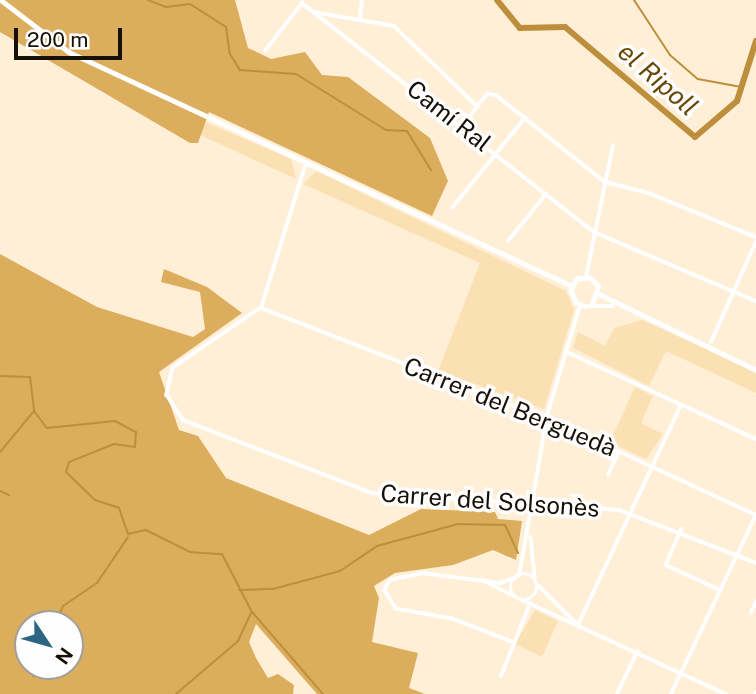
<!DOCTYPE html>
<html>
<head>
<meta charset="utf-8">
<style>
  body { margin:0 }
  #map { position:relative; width:756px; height:694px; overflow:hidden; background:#ffefd6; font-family:"Public Sans",sans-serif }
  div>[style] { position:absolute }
  .green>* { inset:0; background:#fbe0b3 }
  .forest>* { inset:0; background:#dbad5c }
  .stream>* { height:2px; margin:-1px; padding:0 1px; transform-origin:1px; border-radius:1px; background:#bd8f3d }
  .river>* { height:6px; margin:-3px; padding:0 3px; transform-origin:3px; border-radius:3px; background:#bd8f3d }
  .street>* { height:3.5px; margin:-1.75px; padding:0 1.75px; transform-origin:1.75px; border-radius:1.75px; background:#fff }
  .street>.ring { margin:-1.75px; padding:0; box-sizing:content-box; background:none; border:3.5px solid #fff; border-radius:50% }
  .secondary>* { height:4.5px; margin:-2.25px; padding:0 2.25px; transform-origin:2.25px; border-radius:2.25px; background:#fff }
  span { translate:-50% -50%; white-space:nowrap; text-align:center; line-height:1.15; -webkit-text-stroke:7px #fefefe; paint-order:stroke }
  .street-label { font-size:24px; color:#161006 }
  .water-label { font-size:26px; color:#684906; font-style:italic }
  .north { position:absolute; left:14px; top:610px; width:70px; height:70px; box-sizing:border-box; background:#fefefe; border:2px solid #a19f9b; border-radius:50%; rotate:126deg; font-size:19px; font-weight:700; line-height:28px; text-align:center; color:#161006 }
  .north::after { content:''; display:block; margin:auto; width:24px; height:32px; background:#2d6680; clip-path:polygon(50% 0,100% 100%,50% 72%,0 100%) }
  .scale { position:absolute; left:14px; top:28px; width:108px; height:32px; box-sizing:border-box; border:4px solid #161006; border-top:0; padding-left:9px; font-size:21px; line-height:24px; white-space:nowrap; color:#161006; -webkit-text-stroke:5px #fefefe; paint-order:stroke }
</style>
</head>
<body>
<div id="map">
  <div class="green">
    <i style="clip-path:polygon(205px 122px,291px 159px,296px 179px,200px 135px)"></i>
    <i style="clip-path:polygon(316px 171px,566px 291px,574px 310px,544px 409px,438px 371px,480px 263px,303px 184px)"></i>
    <i style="clip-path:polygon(642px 320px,756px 372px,756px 393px,666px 351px,649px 386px,573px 348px,578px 332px,605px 346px,614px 328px)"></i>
    <i style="clip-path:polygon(635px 387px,653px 396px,641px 423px,663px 434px,646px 459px,610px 442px)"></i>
    <i style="clip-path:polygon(535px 610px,558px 621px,542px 657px,515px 644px)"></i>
  </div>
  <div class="forest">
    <i style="clip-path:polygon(0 0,235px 0,248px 48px,271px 59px,305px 52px,322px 75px,348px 77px,430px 138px,448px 181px,432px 216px,209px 112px,198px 143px,190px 143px,0 32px)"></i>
    <i style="clip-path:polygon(evenodd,0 254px,97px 307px,193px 337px,205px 329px,200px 292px,161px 282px,164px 269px,207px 287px,242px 313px,159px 372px,179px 430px,198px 436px,226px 478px,369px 535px,421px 509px,495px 512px,498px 519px,522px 521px,516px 560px,493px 550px,453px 565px,395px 573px,374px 586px,379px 598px,372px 642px,418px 653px,409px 688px,425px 694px,317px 694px,256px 624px,249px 642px,256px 658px,268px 678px,278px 674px,294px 685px,293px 694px,0 694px,0 254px,28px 624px,70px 624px,70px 666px,28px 666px,28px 624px)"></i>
  </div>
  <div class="stream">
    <i style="left:148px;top:0;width:19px;rotate:21deg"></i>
    <i style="left:166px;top:7px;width:24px;rotate:-7deg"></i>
    <i style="left:190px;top:4px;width:43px;rotate:32.6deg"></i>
    <i style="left:226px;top:27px;width:27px;rotate:82deg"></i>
    <i style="left:230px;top:54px;width:19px;rotate:58deg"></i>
    <i style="left:240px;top:70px;width:56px;rotate:4.1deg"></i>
    <i style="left:296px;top:74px;width:106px;rotate:31.9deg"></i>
    <i style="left:386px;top:130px;width:21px;rotate:3deg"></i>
    <i style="left:407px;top:131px;width:46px;rotate:58.4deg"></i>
    <i style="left:634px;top:0;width:66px;rotate:56.8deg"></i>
    <i style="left:670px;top:55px;width:37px;rotate:41deg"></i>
    <i style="left:698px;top:79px;width:44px;rotate:10.5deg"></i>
    <i style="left:0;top:376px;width:30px;rotate:2deg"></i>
    <i style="left:30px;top:377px;width:34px;rotate:83deg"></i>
    <i style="left:34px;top:411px;width:21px;rotate:53deg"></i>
    <i style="left:47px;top:428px;width:68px;rotate:-5.9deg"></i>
    <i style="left:115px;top:421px;width:24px;rotate:28deg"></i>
    <i style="left:136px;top:432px;width:15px;rotate:94deg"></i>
    <i style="left:135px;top:447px;width:21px;rotate:-172deg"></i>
    <i style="left:114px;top:444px;width:48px;rotate:158.2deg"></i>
    <i style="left:69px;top:462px;width:10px;rotate:107deg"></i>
    <i style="left:66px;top:472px;width:40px;rotate:44deg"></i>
    <i style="left:95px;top:500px;width:25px;rotate:18deg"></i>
    <i style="left:119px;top:508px;width:28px;rotate:71deg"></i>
    <i style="left:128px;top:534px;width:18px;rotate:-13deg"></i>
    <i style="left:146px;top:530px;width:49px;rotate:26.6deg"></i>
    <i style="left:190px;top:552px;width:32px;rotate:4deg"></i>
    <i style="left:222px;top:554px;width:65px;rotate:62.7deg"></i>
    <i style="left:252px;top:612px;width:108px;rotate:49.1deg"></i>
    <i style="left:0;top:452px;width:53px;rotate:-50.3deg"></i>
    <i style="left:0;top:491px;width:10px;rotate:24deg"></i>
    <i style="left:239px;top:590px;width:34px;rotate:-2deg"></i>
    <i style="left:273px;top:589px;width:69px;rotate:-15deg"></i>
    <i style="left:340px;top:571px;width:45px;rotate:-34deg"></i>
    <i style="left:377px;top:546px;width:84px;rotate:-15.2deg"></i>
    <i style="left:458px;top:524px;width:47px;rotate:1.2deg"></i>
    <i style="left:505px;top:525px;width:31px;rotate:65deg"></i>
    <i style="left:55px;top:624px;width:20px;rotate:-66deg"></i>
    <i style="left:63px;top:606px;width:41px;rotate:-34.1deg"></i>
    <i style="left:97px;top:583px;width:55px;rotate:-56deg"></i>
    <i style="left:33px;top:676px;width:10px;rotate:-73deg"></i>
    <i style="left:176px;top:694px;width:82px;rotate:-40.5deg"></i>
    <i style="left:238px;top:641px;width:31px;rotate:-65deg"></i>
  </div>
  <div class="river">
    <i style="left:497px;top:0;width:36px;rotate:51deg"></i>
    <i style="left:520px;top:28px;width:45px;rotate:-1.3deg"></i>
    <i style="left:565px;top:27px;width:170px;rotate:40.2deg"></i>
    <i style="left:695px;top:137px;width:55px;rotate:-40.6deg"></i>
    <i style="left:737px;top:101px;width:63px;rotate:-72.4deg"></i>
  </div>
  <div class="street">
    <i style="left:314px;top:12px;width:81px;rotate:9.9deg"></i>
    <i style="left:394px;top:26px;width:115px;rotate:43.9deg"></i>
    <i style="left:360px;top:18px;width:18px;rotate:-84deg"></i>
    <i style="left:265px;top:51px;width:61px;rotate:-52.4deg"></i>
    <i style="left:302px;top:3px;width:371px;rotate:38.1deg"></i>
    <i style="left:594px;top:232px;width:176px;rotate:23.1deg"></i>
    <i style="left:462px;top:126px;width:41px;rotate:-52deg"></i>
    <i style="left:487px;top:94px;width:9px;rotate:6deg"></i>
    <i style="left:496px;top:95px;width:139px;rotate:38.6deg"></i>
    <i style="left:605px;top:182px;width:45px;rotate:14deg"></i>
    <i style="left:649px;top:193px;width:116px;rotate:22.4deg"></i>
    <i style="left:452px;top:208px;width:116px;rotate:-51deg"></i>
    <i style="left:508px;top:241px;width:60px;rotate:-51deg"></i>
    <i style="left:586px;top:277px;width:134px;rotate:-78.4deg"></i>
    <i style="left:261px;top:308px;width:107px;rotate:145.7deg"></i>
    <i style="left:173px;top:368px;width:28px;rotate:103deg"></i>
    <i style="left:167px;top:395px;width:30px;rotate:57deg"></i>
    <i style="left:183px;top:420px;width:203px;rotate:21.1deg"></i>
    <i style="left:372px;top:493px;width:248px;rotate:3.9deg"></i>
    <i style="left:619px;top:510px;width:147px;rotate:21.1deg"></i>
    <i style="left:261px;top:308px;width:318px;rotate:21.2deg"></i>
    <i style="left:558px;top:423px;width:218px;rotate:24.9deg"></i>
    <i style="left:261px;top:308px;width:152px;rotate:-72.8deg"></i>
    <i style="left:711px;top:342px;width:110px;rotate:-65.8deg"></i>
    <i style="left:567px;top:352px;width:208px;rotate:24.7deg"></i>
    <i style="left:608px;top:475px;width:26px;rotate:-65deg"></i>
    <i style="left:682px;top:529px;width:39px;rotate:114deg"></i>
    <i style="left:666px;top:565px;width:60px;rotate:24.8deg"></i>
    <i style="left:531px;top:537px;width:41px;rotate:84.4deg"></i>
    <i class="ring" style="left:511px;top:574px;width:22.5px;height:22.5px"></i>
    <i style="left:519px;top:576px;width:167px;rotate:-80deg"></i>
    <i style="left:548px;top:412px;width:112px;rotate:-73.3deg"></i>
    <i style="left:483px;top:580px;width:35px;rotate:27deg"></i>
    <i style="left:538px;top:585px;width:55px;rotate:45deg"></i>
    <i style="left:520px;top:599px;width:227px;rotate:24.8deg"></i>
    <i style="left:751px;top:613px;width:12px;rotate:-66deg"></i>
    <i style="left:578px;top:625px;width:243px;rotate:-64.9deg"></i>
    <i style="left:512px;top:642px;width:64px;rotate:-159deg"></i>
    <i style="left:452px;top:619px;width:57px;rotate:-169.9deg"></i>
    <i style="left:396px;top:609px;width:22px;rotate:-122deg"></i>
    <i style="left:384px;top:590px;width:12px;rotate:-59deg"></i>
    <i style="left:390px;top:580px;width:33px;rotate:-12deg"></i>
    <i style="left:422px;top:573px;width:79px;rotate:7.3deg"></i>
    <i style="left:500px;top:583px;width:16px;rotate:-18deg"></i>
    <i style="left:501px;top:676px;width:78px;rotate:-68.1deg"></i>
    <i style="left:617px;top:694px;width:47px;rotate:-64.5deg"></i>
    <i style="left:671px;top:694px;width:198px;rotate:-64.6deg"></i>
    <i style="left:755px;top:694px;width:2px;rotate:-63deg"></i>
  </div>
  <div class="secondary">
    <i style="left:1px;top:0;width:86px;rotate:37.4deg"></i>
    <i style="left:69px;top:52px;width:555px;rotate:24.95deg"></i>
    <i style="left:599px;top:294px;width:174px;rotate:25.8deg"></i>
    <i style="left:592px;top:304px;width:19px;rotate:-72deg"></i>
    <i style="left:598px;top:286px;width:11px;rotate:-135deg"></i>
    <i style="left:590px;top:278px;width:13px;rotate:176deg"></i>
    <i style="left:577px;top:279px;width:13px;rotate:119deg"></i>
    <i style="left:571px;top:290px;width:13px;rotate:67deg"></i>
    <i style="left:576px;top:302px;width:9px;rotate:27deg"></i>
    <i style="left:584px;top:306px;width:29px"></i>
  </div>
  <div class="street-label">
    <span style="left:449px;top:116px;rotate:38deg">Camí Ral</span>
    <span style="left:510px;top:407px;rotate:22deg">Carrer del Berguedà</span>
    <span style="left:490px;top:501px;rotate:4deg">Carrer del Solsonès</span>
  </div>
  <div class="water-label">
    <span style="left:658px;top:79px;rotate:41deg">el Ripoll</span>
  </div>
  <div class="north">N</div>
  <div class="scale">200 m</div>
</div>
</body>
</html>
